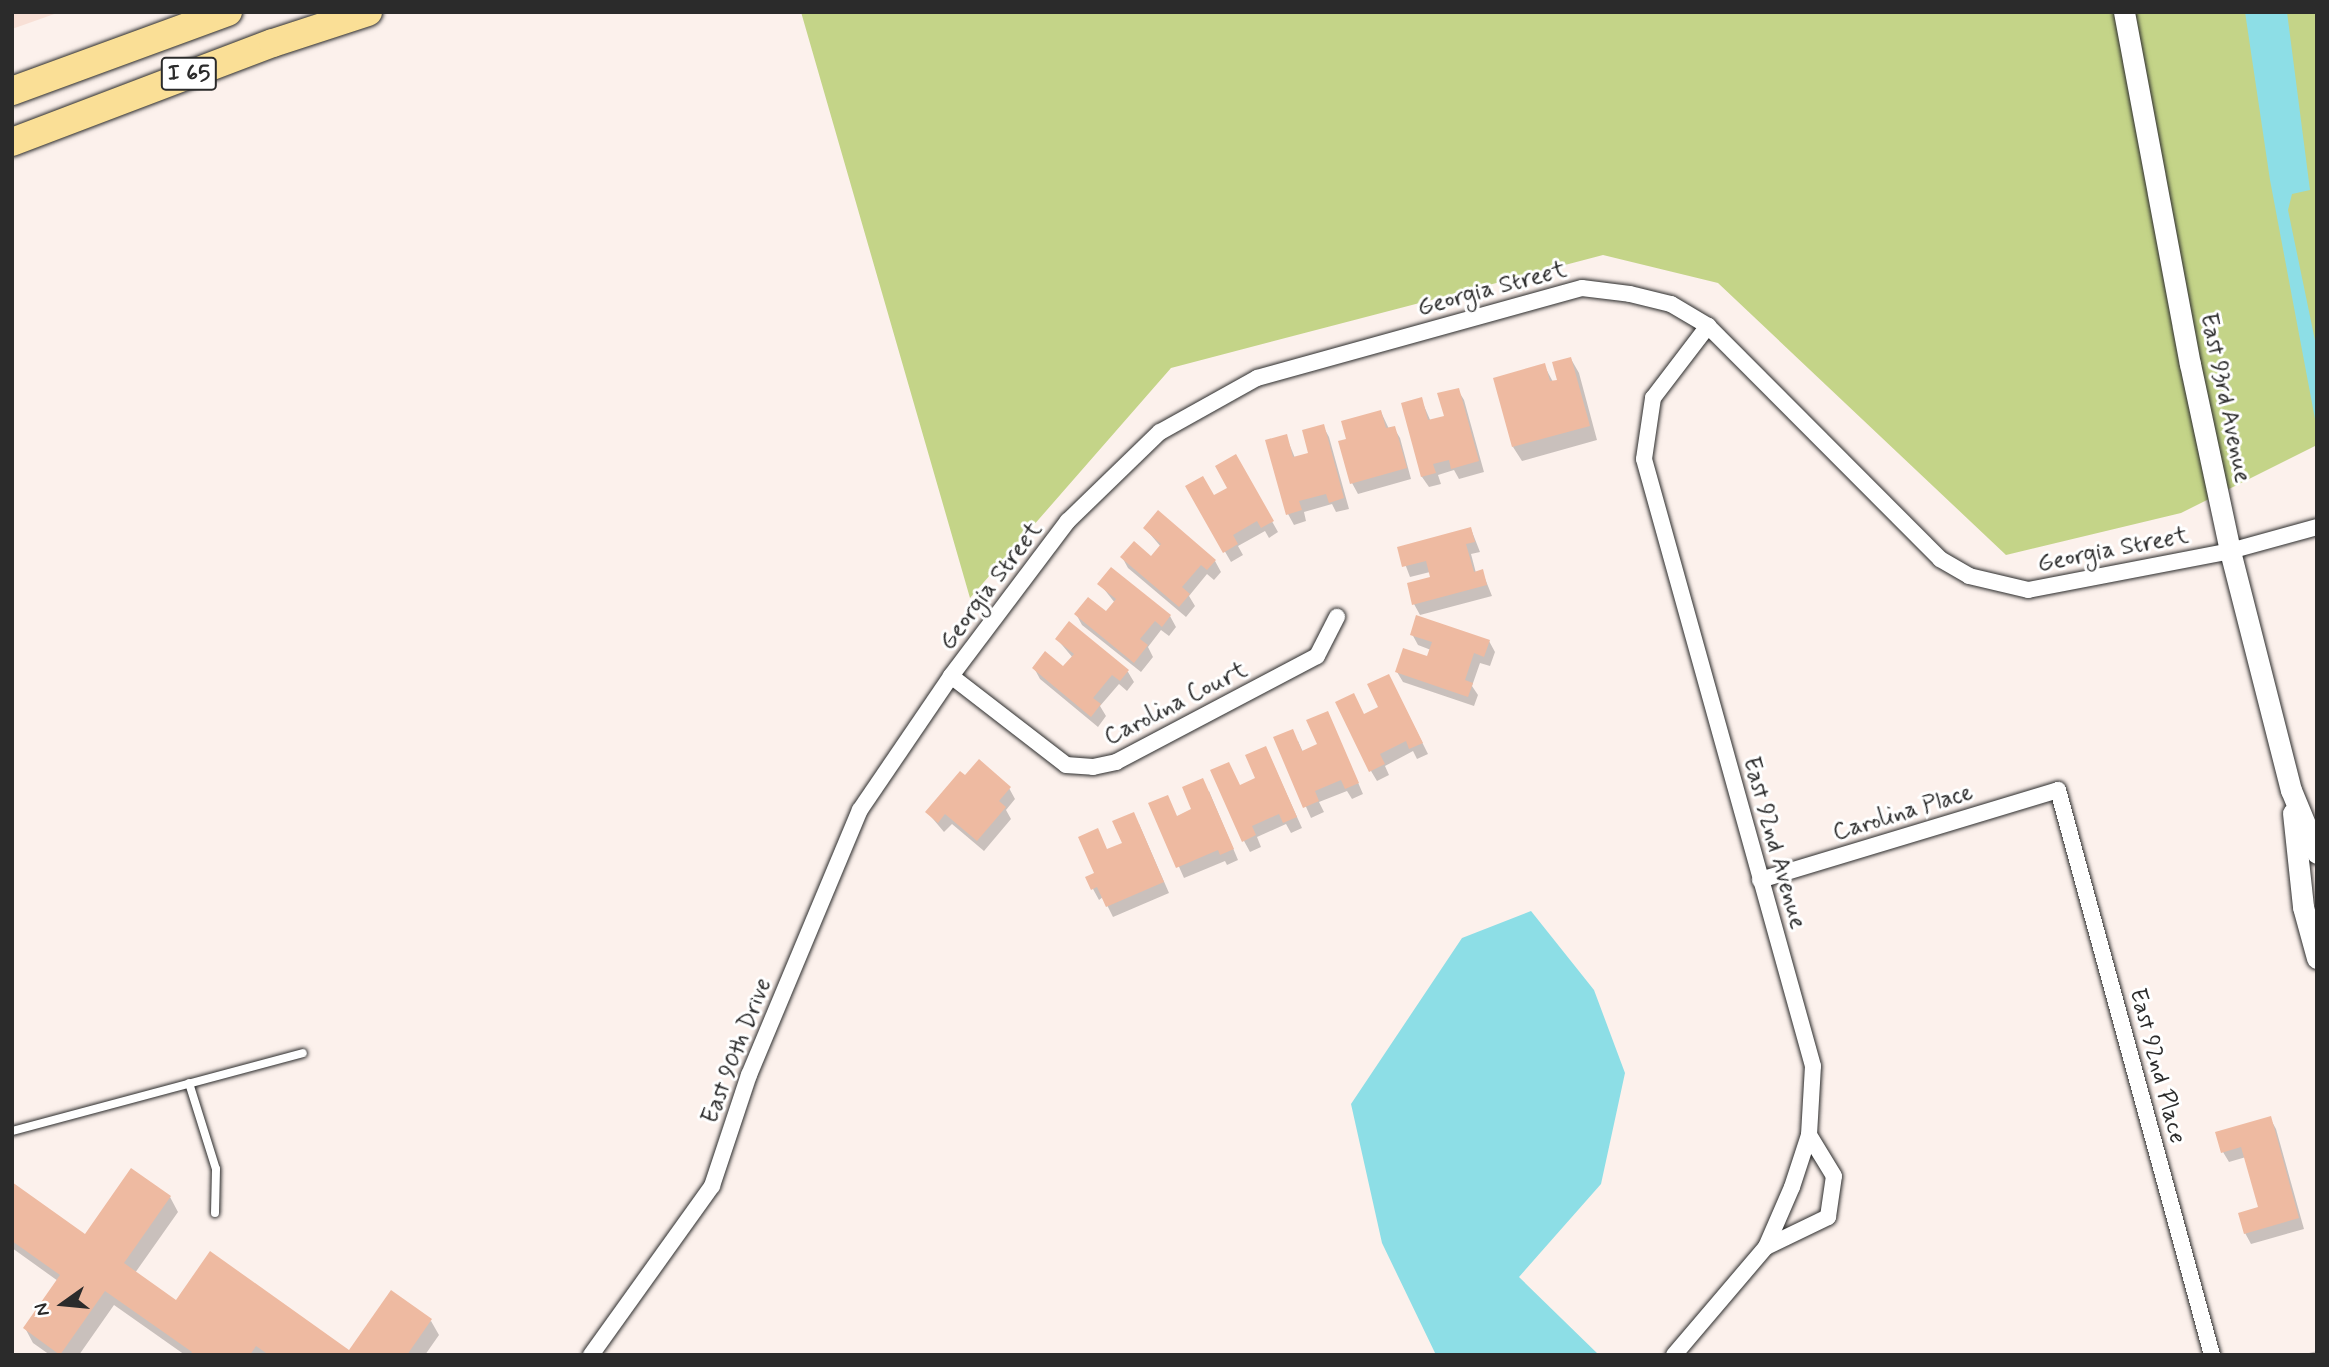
<!DOCTYPE html>
<html>
<head>
<meta charset="utf-8">
<style>
  body { margin:0 }
  #map { position:relative; width:2329px; height:1367px; overflow:hidden; background:#fcf1ec; font-family:Mynerve,sans-serif }
  div>[style] { position:absolute }
  .built>* { inset:0; background:#f8e0d6 }
  .green>* { inset:0; background:#c4d488 }
  .water>* { inset:0; background:#8ddee6 }
  .shadow>* { inset:0; background:#0003 }
  .building>* { inset:0; background:#eebaa1 }
  .roads { filter:drop-shadow(0 0 2px #2b2b2b) drop-shadow(0 0 2px #2b2b2b) }
  .lane>* { height:8px; margin:-4px; padding:0 4px; transform-origin:4px; border-radius:4px; background:#fff }
  .street>* { height:16px; margin:-8px; padding:0 8px; transform-origin:8px; border-radius:8px; background:#fff }
  .secondary>* { height:21px; margin:-10.5px; padding:0 10.5px; transform-origin:10.5px; border-radius:10.5px; background:#fff }
  .highway>* { height:28px; margin:-14px; padding:0 14px; transform-origin:14px; border-radius:14px; background:#fadf96 }
  span { translate:-50% -50%; white-space:nowrap; text-align:center; line-height:1.15; -webkit-text-stroke:6px #fff; paint-order:stroke }
  .shield-label span { padding:2px 5px; background:#fff; border:2px solid; border-radius:5px; -webkit-text-stroke-width:0 }
  .shield-label { font-size:23px; color:#2b2b2b; font-weight:700 }
  .street-label { font-size:24px; color:#2b2b2b }
  .frame { position:absolute; inset:0; border:14px solid #2b2b2b; pointer-events:none }
  .north { position:absolute; left:28px; top:1269px; width:70px; height:70px; -webkit-text-stroke:5px #fff; paint-order:stroke; rotate:255deg; font-size:19px; font-weight:700; line-height:28px; text-align:center; color:#2b2b2b }
  .north::after { content:''; display:block; margin:auto; width:24px; height:32px; background:#2b2b2b; clip-path:polygon(50% 0,100% 100%,50% 72%,0 100%) }
</style>
</head>
<body>
<div id="map">
  <div class="built">
    <i style="clip-path:polygon(12px 12px,60px 12px,12px 29px)"></i>
  </div>
  <div class="green">
    <i style="clip-path:polygon(801px 12px,2317px 12px,2317px 445px,2181px 513px,2006px 555px,1718px 283px,1603px 255px,1171px 368px,970px 598px)"></i>
  </div>
  <div class="water">
    <i style="clip-path:polygon(2245px 12px,2287px 12px,2310px 190px,2292px 194px,2288px 210px,2317px 350px,2315px 419px,2270px 180px)"></i>
    <i style="clip-path:polygon(1531px 911px,1594px 990px,1625px 1073px,1601px 1184px,1519px 1277px,1599px 1355px,1436px 1355px,1382px 1243px,1351px 1104px,1462px 938px)"></i>
  </div>
  <div class="shadow">
    <i style="clip-path:polygon(1571px 359px,1579px 373px,1597px 440px,1522px 461px,1513px 447px,1544px 365px,1553px 382px,1559px 381px)"></i>
    <i style="clip-path:polygon(1458px 390px,1464px 400px,1484px 472px,1459px 479px,1454px 470px,1438px 475px,1441px 484px,1429px 487px,1422px 477px,1421px 399px,1431px 422px,1446px 417px)"></i>
    <i style="clip-path:polygon(1381px 412px,1389px 429px,1394px 428px,1400px 438px,1411px 479px,1358px 494px,1352px 483px)"></i>
    <i style="clip-path:polygon(1323px 426px,1329px 437px,1349px 509px,1336px 512px,1332px 504px,1304px 512px,1306px 521px,1294px 525px,1288px 514px,1286px 436px,1295px 458px,1310px 454px)"></i>
    <i style="clip-path:polygon(1235px 456px,1278px 532px,1269px 538px,1265px 531px,1238px 546px,1243px 555px,1231px 562px,1187px 486px,1213px 498px,1230px 488px)"></i>
    <i style="clip-path:polygon(1145px 528px,1215px 561px,1221px 572px,1214px 580px,1207px 574px,1189px 596px,1195px 606px,1186px 617px,1128px 568px,1122px 557px,1151px 558px,1161px 547px)"></i>
    <i style="clip-path:polygon(1471px 529px,1480px 552px,1471px 554px,1476px 573px,1482px 571px,1492px 596px,1420px 615px,1414px 604px,1432px 578px,1430px 572px,1410px 577px,1399px 548px)"></i>
    <i style="clip-path:polygon(1100px 584px,1170px 616px,1176px 627px,1169px 636px,1161px 630px,1148px 647px,1153px 657px,1141px 672px,1082px 625px,1076px 614px,1106px 614px,1115px 603px)"></i>
    <i style="clip-path:polygon(1412px 634px,1489px 641px,1495px 652px,1490px 666px,1480px 663px,1472px 686px,1478px 695px,1474px 706px,1403px 682px,1397px 672px,1428px 659px,1431px 650px,1418px 645px)"></i>
    <i style="clip-path:polygon(1057px 639px,1128px 672px,1134px 682px,1127px 691px,1119px 684px,1100px 706px,1106px 716px,1098px 727px,1040px 679px,1034px 668px,1064px 669px,1073px 658px)"></i>
    <i style="clip-path:polygon(1394px 686px,1428px 754px,1417px 759px,1413px 751px,1385px 766px,1389px 775px,1377px 781px,1371px 771px,1364px 716px,1381px 707px)"></i>
    <i style="clip-path:polygon(1328px 713px,1363px 794px,1352px 799px,1347px 791px,1319px 802px,1324px 812px,1311px 818px,1275px 738px,1298px 741px,1303px 752px,1319px 745px)"></i>
    <i style="clip-path:polygon(1271px 759px,1302px 828px,1291px 833px,1286px 824px,1257px 837px,1261px 847px,1250px 852px,1244px 841px,1240px 786px,1257px 779px)"></i>
    <i style="clip-path:polygon(965px 778px,1009px 788px,1015px 799px,1006px 810px,1011px 819px,984px 851px,952px 824px,944px 832px,928px 813px)"></i>
    <i style="clip-path:polygon(1209px 791px,1238px 860px,1227px 865px,1225px 861px,1184px 878px,1151px 804px,1177px 817px,1194px 810px)"></i>
    <i style="clip-path:polygon(1139px 824px,1169px 893px,1113px 917px,1103px 897px,1099px 900px,1093px 889px,1096px 874px,1107px 851px,1124px 843px)"></i>
    <i style="clip-path:polygon(2270px 1118px,2276px 1129px,2304px 1229px,2251px 1244px,2245px 1233px,2261px 1209px,2246px 1157px,2229px 1162px,2223px 1152px)"></i>
    <i style="clip-path:polygon(12px 1185px,85px 1236px,170px 1197px,178px 1212px,135px 1273px,176px 1303px,349px 1352px,431px 1321px,439px 1335px,425px 1355px,185px 1355px,114px 1305px,79px 1355px,50px 1355px,33px 1343px,25px 1328px,58px 1281px,12px 1248px)"></i>
    <i style="clip-path:polygon(2317px 1351px,2317px 1355px,2301px 1355px)"></i>
  </div>
  <div class="building">
    <i style="clip-path:polygon(1571px 357px,1590px 426px,1512px 447px,1493px 378px,1545px 363px,1550px 381px,1557px 380px,1552px 362px)"></i>
    <i style="clip-path:polygon(1459px 388px,1479px 461px,1451px 469px,1449px 460px,1433px 464px,1436px 473px,1421px 477px,1401px 403px,1422px 397px,1428px 420px,1444px 416px,1437px 393px)"></i>
    <i style="clip-path:polygon(1381px 410px,1386px 428px,1395px 426px,1407px 468px,1350px 484px,1338px 441px,1346px 439px,1341px 421px)"></i>
    <i style="clip-path:polygon(1324px 424px,1344px 498px,1329px 503px,1326px 494px,1299px 501px,1302px 510px,1286px 515px,1265px 440px,1287px 434px,1293px 457px,1308px 453px,1302px 430px)"></i>
    <i style="clip-path:polygon(1236px 454px,1274px 521px,1261px 528px,1257px 521px,1233px 535px,1238px 544px,1223px 553px,1185px 486px,1203px 476px,1214px 495px,1227px 488px,1215px 466px)"></i>
    <i style="clip-path:polygon(1158px 510px,1216px 560px,1207px 570px,1201px 565px,1182px 587px,1190px 594px,1179px 607px,1120px 557px,1134px 541px,1151px 556px,1161px 544px,1143px 528px)"></i>
    <i style="clip-path:polygon(1471px 527px,1475px 542px,1466px 544px,1474px 572px,1483px 569px,1487px 585px,1412px 605px,1407px 583px,1430px 577px,1426px 561px,1402px 567px,1397px 547px)"></i>
    <i style="clip-path:polygon(1111px 567px,1171px 615px,1162px 627px,1155px 621px,1140px 639px,1148px 645px,1134px 663px,1074px 614px,1088px 597px,1106px 611px,1116px 599px,1097px 584px)"></i>
    <i style="clip-path:polygon(1416px 615px,1490px 640px,1484px 657px,1474px 653px,1465px 680px,1473px 683px,1468px 697px,1395px 672px,1403px 648px,1427px 656px,1432px 642px,1410px 635px)"></i>
    <i style="clip-path:polygon(1069px 621px,1129px 670px,1120px 681px,1112px 675px,1093px 698px,1101px 704px,1091px 717px,1032px 668px,1045px 651px,1063px 666px,1074px 654px,1055px 639px)"></i>
    <i style="clip-path:polygon(1389px 674px,1423px 743px,1409px 749px,1406px 741px,1380px 754px,1385px 764px,1369px 772px,1335px 702px,1354px 693px,1364px 714px,1378px 707px,1367px 684px)"></i>
    <i style="clip-path:polygon(1328px 711px,1359px 783px,1345px 789px,1341px 780px,1315px 791px,1319px 801px,1303px 808px,1273px 737px,1293px 729px,1302px 751px,1317px 744px,1306px 720px)"></i>
    <i style="clip-path:polygon(1266px 746px,1297px 817px,1283px 823px,1279px 814px,1252px 826px,1256px 835px,1242px 842px,1210px 770px,1229px 762px,1240px 785px,1255px 778px,1245px 755px)"></i>
    <i style="clip-path:polygon(979px 759px,1011px 787px,999px 801px,1006px 807px,977px 841px,945px 814px,938px 823px,925px 812px,960px 771px,965px 775px)"></i>
    <i style="clip-path:polygon(1203px 778px,1234px 849px,1220px 855px,1218px 850px,1176px 868px,1148px 803px,1168px 795px,1177px 816px,1191px 809px,1182px 787px)"></i>
    <i style="clip-path:polygon(1134px 812px,1164px 882px,1106px 907px,1097px 887px,1091px 890px,1085px 877px,1094px 873px,1078px 837px,1098px 828px,1107px 849px,1122px 843px,1112px 821px)"></i>
    <i style="clip-path:polygon(2271px 1116px,2299px 1218px,2244px 1234px,2238px 1213px,2258px 1207px,2241px 1147px,2221px 1153px,2215px 1132px)"></i>
    <i style="clip-path:polygon(131px 1168px,171px 1196px,124px 1263px,176px 1300px,210px 1251px,349px 1350px,391px 1290px,432px 1319px,407px 1355px,269px 1355px,256px 1346px,250px 1355px,190px 1355px,192px 1352px,105px 1291px,60px 1355px,23px 1328px,60px 1275px,12px 1241px,12px 1182px,85px 1234px)"></i>
  </div>
  <div class="roads">
    <div class="lane">
      <i style="left:189px;top:1083px;width:90px;rotate:72.6deg"></i>
      <i style="left:216px;top:1169px;width:44px;rotate:91.3deg"></i>
      <i style="left:12px;top:1131px;width:301px;rotate:-15deg"></i>
    </div>
    <div class="street">
      <i style="left:951px;top:676px;width:145px;rotate:37.7deg"></i>
      <i style="left:1066px;top:765px;width:27px;rotate:4deg"></i>
      <i style="left:1093px;top:767px;width:24px;rotate:-12deg"></i>
      <i style="left:1116px;top:762px;width:227px;rotate:-27.8deg"></i>
      <i style="left:1317px;top:656px;width:44px;rotate:-62.9deg"></i>
      <i style="left:1760px;top:880px;width:311px;rotate:-16.8deg"></i>
      <i style="left:2058px;top:790px;width:586px;rotate:74.75deg"></i>
      <i style="left:1766px;top:1247px;width:69px;rotate:-25.8deg"></i>
      <i style="left:1828px;top:1217px;width:41px;rotate:-81.7deg"></i>
      <i style="left:1834px;top:1176px;width:48px;rotate:-121.4deg"></i>
      <i style="left:591px;top:1355px;width:208px;rotate:-54.4deg"></i>
      <i style="left:712px;top:1186px;width:117px;rotate:-71.6deg"></i>
      <i style="left:749px;top:1075px;width:287px;rotate:-67.3deg"></i>
      <i style="left:860px;top:810px;width:162px;rotate:-55.8deg"></i>
      <i style="left:951px;top:676px;width:194px;rotate:-53deg"></i>
      <i style="left:1068px;top:521px;width:128px;rotate:-44.1deg"></i>
      <i style="left:1160px;top:432px;width:111px;rotate:-29.1deg"></i>
      <i style="left:1257px;top:378px;width:337px;rotate:-15.5deg"></i>
      <i style="left:1582px;top:288px;width:48px;rotate:7.1deg"></i>
      <i style="left:1630px;top:294px;width:42px;rotate:13.7deg"></i>
      <i style="left:1671px;top:304px;width:43px;rotate:30.7deg"></i>
      <i style="left:1708px;top:326px;width:329px;rotate:45.1deg"></i>
      <i style="left:1940px;top:559px;width:34px;rotate:30deg"></i>
      <i style="left:1969px;top:576px;width:61px;rotate:13.3deg"></i>
      <i style="left:2028px;top:590px;width:206px;rotate:-10.9deg"></i>
      <i style="left:2230px;top:551px;width:90px;rotate:-15.4deg"></i>
      <i style="left:1674px;top:1355px;width:142px;rotate:-49.6deg"></i>
      <i style="left:1766px;top:1247px;width:65px;rotate:-66.6deg"></i>
      <i style="left:1792px;top:1187px;width:55px;rotate:-71.9deg"></i>
      <i style="left:1809px;top:1135px;width:69px;rotate:-86.7deg"></i>
      <i style="left:1813px;top:1066px;width:630px;rotate:-105.56deg"></i>
      <i style="left:1644px;top:459px;width:62px;rotate:-81.6deg"></i>
      <i style="left:1653px;top:398px;width:91px;rotate:-52.6deg"></i>
    </div>
    <div class="secondary">
      <i style="left:2124px;top:12px;width:358px;rotate:79.4deg"></i>
      <i style="left:2190px;top:364px;width:191px;rotate:77.9deg"></i>
      <i style="left:2230px;top:551px;width:247px;rotate:75.7deg"></i>
      <i style="left:2291px;top:790px;width:68px;rotate:67.6deg"></i>
      <i style="left:2293px;top:813px;width:95px;rotate:83.9deg"></i>
      <i style="left:2303px;top:907px;width:53px;rotate:74.6deg"></i>
    </div>
    <div class="highway">
      <i style="left:12px;top:91px;width:230px;rotate:-20.1deg"></i>
      <i style="left:12px;top:142px;width:279px;rotate:-20.8deg"></i>
      <i style="left:273px;top:43px;width:100px;rotate:-18.1deg"></i>
    </div>
  </div>
  <div class="shield-label">
    <span style="left:189px;top:74px">I 65</span>
  </div>
  <div class="street-label">
    <span style="left:1492px;top:289px;rotate:-15deg">Georgia Street</span>
    <span style="left:2225px;top:398px;rotate:78deg">East 93rd Avenue</span>
    <span style="left:2113px;top:550px;rotate:-11deg">Georgia Street</span>
    <span style="left:991px;top:586px;rotate:-53deg">Georgia Street</span>
    <span style="left:1176px;top:704px;rotate:-27deg">Carolina Court</span>
    <span style="left:1903px;top:813px;rotate:-17deg">Carolina Place</span>
    <span style="left:1774px;top:843px;rotate:74deg">East 92nd Avenue</span>
    <span style="left:737px;top:1051px;rotate:-69deg">East 90th Drive</span>
    <span style="left:2157px;top:1066px;rotate:75deg">East 92nd Place</span>
  </div>
  <div class="frame"></div>
  <div class="north">N</div>
</div>
</body>
</html>
